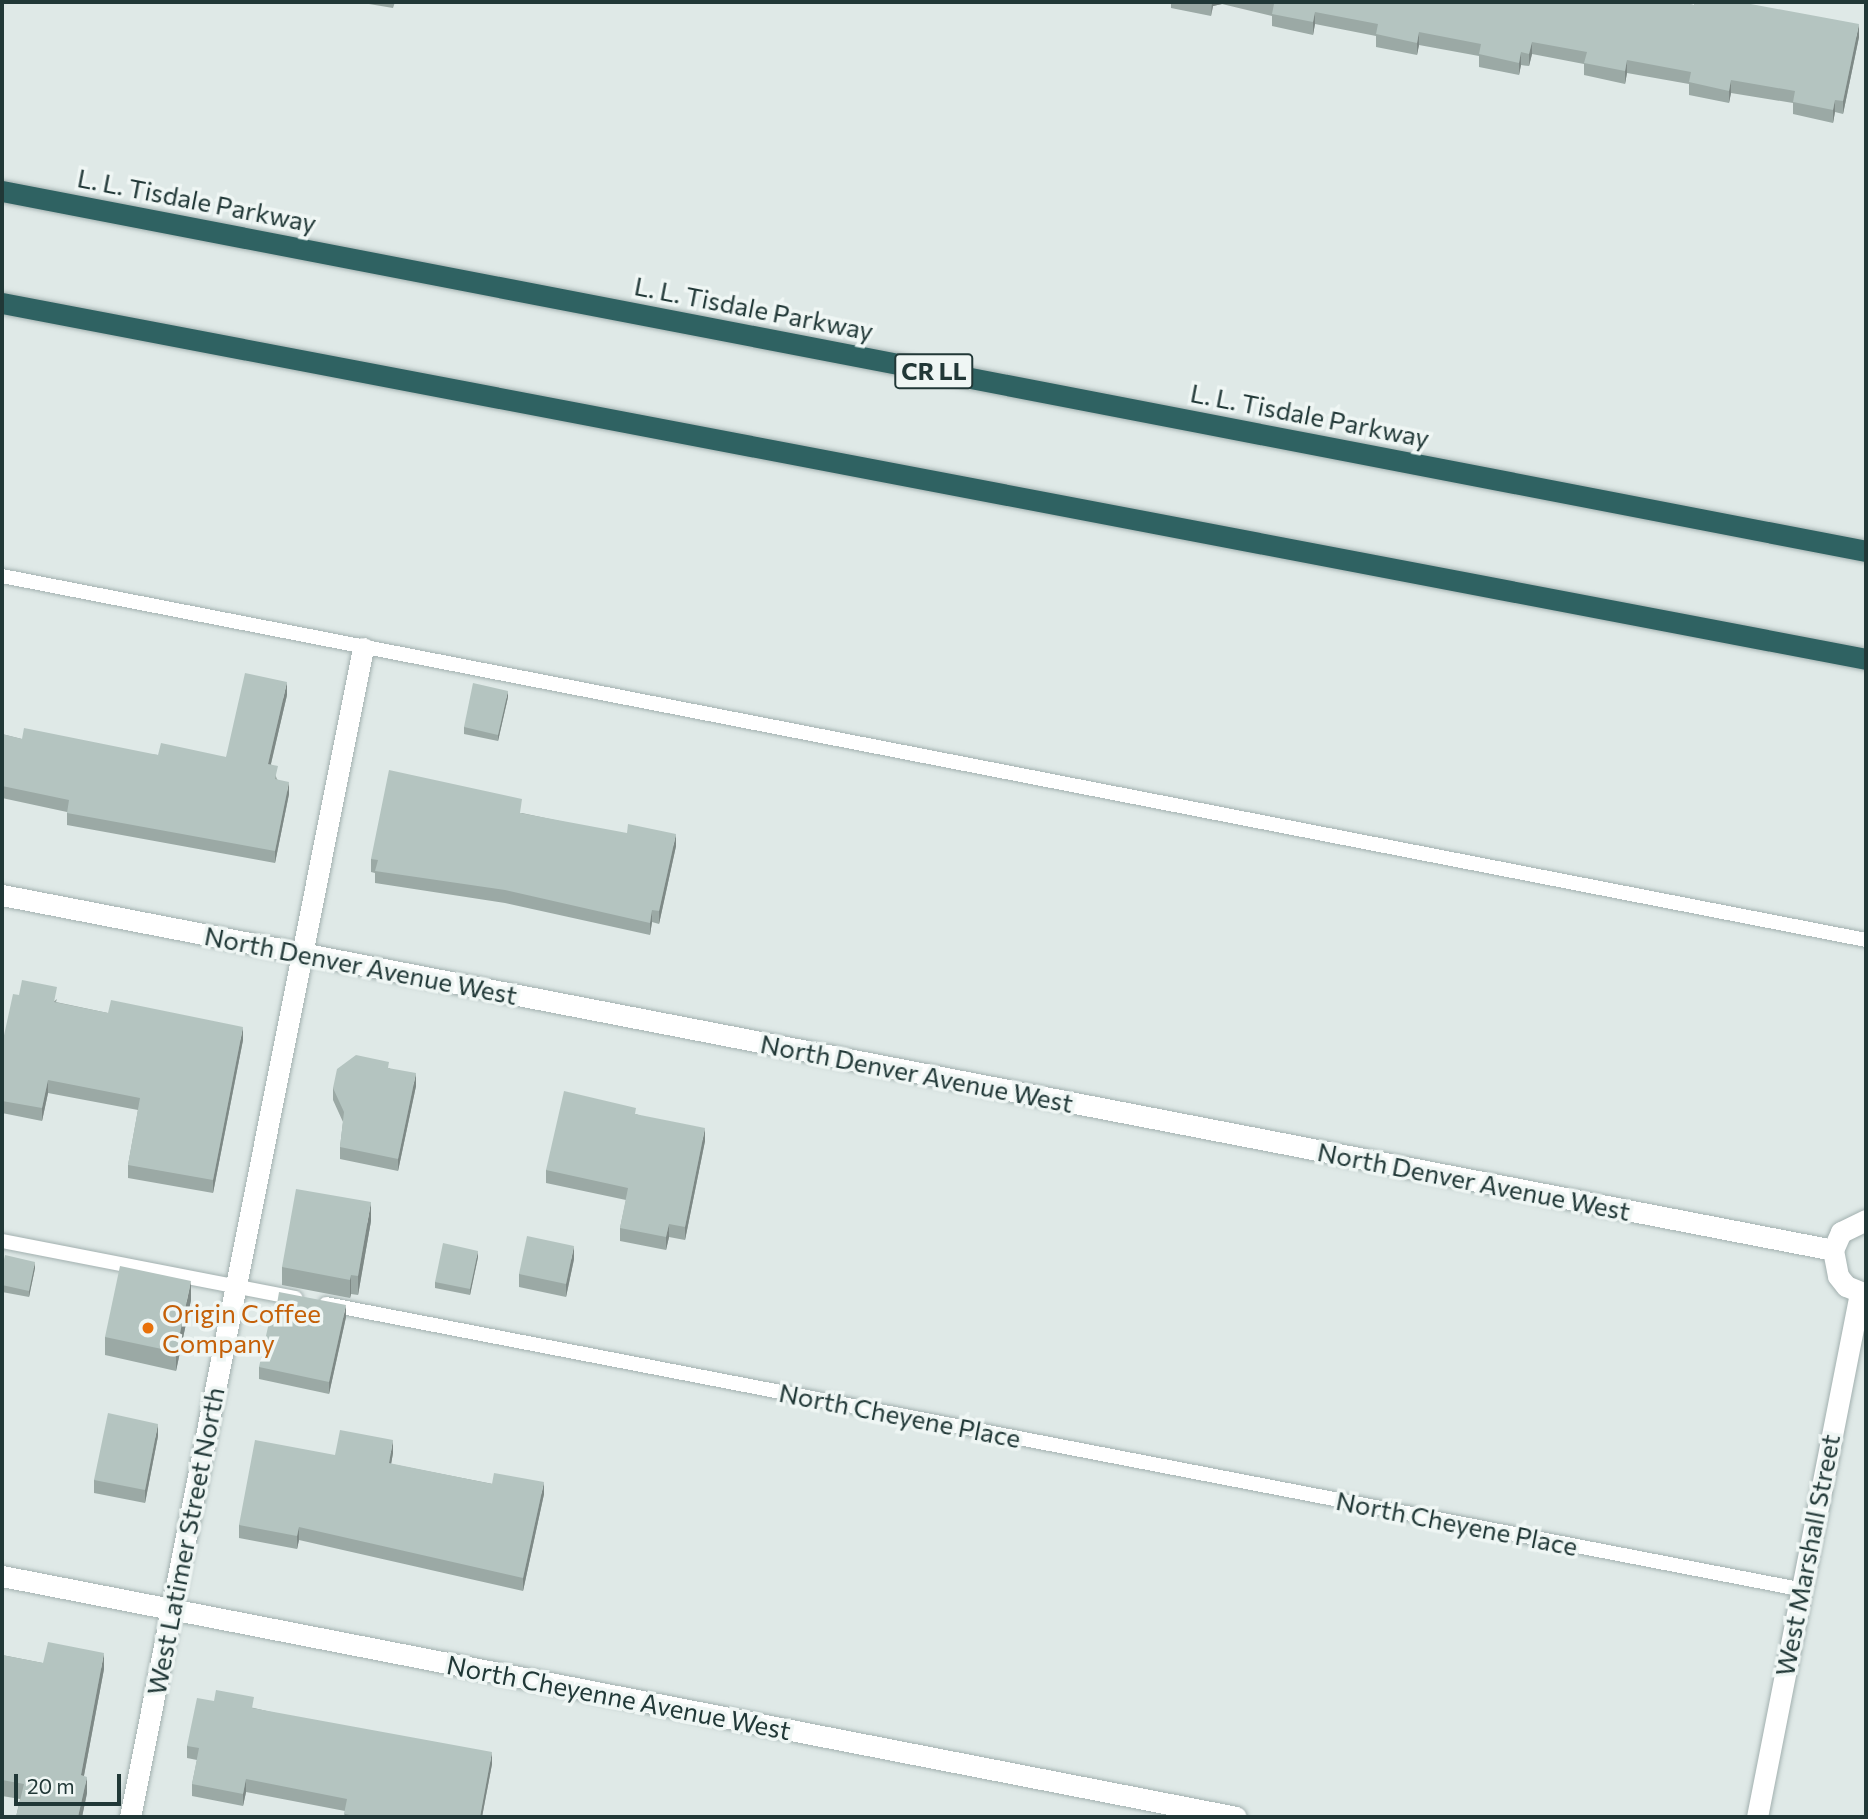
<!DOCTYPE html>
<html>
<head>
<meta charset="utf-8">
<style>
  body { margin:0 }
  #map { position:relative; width:1868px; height:1819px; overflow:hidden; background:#dfe9e7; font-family:Commissioner,sans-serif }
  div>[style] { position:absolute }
  .roads { filter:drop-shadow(0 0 2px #a2b0af) drop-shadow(0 0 2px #a2b0af) }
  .lane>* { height:14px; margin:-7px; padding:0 7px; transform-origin:7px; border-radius:7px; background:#fff }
  .street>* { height:21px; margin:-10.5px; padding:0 10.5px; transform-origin:10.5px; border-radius:10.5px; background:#fff }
  .secondary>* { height:21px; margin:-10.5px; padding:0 10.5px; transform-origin:10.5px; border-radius:10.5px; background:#fff }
  .highway>* { height:21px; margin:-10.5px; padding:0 10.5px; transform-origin:10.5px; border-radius:10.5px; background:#2f6262 }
  .wall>* { inset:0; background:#9ba9a5 }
  .shaded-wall>* { inset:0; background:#7e8986 }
  .building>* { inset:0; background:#b4c4c0 }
  .dots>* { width:19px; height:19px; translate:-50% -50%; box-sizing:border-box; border:4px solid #eff6f4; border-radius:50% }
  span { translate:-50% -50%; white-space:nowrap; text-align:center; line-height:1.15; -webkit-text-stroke:7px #eff6f4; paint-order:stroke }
  .shield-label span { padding:2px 5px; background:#eff6f4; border:2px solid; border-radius:5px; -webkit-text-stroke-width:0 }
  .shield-label { font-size:24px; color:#213837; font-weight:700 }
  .street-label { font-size:26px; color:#213837 }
  .food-label { font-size:26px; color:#c56008 }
  .left { translate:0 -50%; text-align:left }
  .frame { position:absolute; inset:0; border:4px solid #213837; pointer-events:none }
  .scale { position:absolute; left:14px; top:1774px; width:107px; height:32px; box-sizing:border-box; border:4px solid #213837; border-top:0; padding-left:9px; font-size:21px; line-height:24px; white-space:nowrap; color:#213837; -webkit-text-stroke:5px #eff6f4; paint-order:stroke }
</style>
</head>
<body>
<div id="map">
  <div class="roads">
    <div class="lane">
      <i style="left:2px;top:576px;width:1899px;rotate:11.05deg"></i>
      <i style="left:2px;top:1241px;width:299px;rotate:11deg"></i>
      <i style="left:326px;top:1304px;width:1500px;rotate:10.95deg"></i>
    </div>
    <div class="street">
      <i style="left:2px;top:1576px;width:1257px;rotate:11.05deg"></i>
      <i style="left:130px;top:1817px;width:1192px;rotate:-78.73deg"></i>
    </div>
    <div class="secondary">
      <i style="left:2px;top:895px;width:1865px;rotate:10.97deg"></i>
      <i style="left:1866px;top:1220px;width:28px;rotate:154deg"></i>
      <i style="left:1841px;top:1232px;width:20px;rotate:114deg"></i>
      <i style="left:1833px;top:1250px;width:26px;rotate:79deg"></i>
      <i style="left:1838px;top:1276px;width:13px;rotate:51deg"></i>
      <i style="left:1846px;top:1286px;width:22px;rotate:22deg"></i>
      <i style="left:1757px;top:1817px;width:534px;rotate:-78.88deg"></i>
    </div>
    <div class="highway">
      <i style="left:2px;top:191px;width:1898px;rotate:10.93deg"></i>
      <i style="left:2px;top:303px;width:1898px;rotate:10.81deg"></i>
    </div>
  </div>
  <div class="wall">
    <i style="clip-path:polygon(357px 2px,395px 2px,393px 8px)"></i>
    <i style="clip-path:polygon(1171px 2px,1678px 2px,1859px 37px,1843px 114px,1835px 112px,1833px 123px,1793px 114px,1793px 103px,1731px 93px,1729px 103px,1689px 95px,1689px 84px,1627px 73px,1625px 84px,1584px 75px,1584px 64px,1532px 54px,1529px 66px,1521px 65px,1519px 75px,1479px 67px,1479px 56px,1419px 45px,1417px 55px,1376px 47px,1376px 36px,1315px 24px,1313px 35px,1272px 26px,1272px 16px,1222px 4px,1213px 6px,1211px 16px,1171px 8px)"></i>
    <i style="clip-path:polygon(287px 695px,271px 764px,277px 779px,289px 794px,275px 863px,67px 825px,67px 812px,2px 798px,2px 734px,22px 739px,158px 755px,226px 757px)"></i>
    <i style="clip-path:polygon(508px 697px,498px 741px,464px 734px,464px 727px)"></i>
    <i style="clip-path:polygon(522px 813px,676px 846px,659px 924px,652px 922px,650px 935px,505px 903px,375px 883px,375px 873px,371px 872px,371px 859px)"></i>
    <i style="clip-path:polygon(57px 999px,56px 1002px,108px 1013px,243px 1040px,213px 1193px,128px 1178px,128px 1165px,138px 1110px,48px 1093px,42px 1121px,2px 1113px,2px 1040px,3px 1040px)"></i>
    <i style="clip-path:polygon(389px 1068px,416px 1086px,398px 1171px,340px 1159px,340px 1147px,343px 1122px,333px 1100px,333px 1088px)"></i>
    <i style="clip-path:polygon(636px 1114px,705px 1141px,685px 1240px,669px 1237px,666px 1250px,620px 1241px,620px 1228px,626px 1200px,546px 1183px,546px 1170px)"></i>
    <i style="clip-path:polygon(371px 1221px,358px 1295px,351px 1294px,350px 1298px,282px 1285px,282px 1267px)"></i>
    <i style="clip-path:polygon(478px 1257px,470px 1295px,435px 1288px,435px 1282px)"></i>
    <i style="clip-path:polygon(574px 1259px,566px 1297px,519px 1287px,519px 1274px)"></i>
    <i style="clip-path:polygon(35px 1268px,29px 1297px,2px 1292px,2px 1269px)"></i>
    <i style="clip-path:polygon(191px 1300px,176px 1371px,105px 1355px,105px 1337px)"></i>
    <i style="clip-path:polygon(346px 1317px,329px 1394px,259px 1379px,259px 1367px)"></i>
    <i style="clip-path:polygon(158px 1436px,145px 1503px,94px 1493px,94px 1480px)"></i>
    <i style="clip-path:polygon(393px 1453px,391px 1464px,544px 1494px,523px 1591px,299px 1540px,297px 1549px,239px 1538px,239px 1525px,335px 1455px)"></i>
    <i style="clip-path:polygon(2px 1655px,43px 1663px,104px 1669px,84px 1776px,87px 1793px,82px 1817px,16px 1817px,20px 1799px,2px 1796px)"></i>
    <i style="clip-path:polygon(214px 1701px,254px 1708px,492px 1764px,482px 1817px,344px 1817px,345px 1811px,246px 1792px,243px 1806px,192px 1796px,192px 1784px,197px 1760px,187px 1758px,187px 1746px)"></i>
  </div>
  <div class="shaded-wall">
    <i style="clip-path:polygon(1212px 2px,1222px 2px,1222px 4px,1213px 6px,1211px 16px)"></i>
    <i style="clip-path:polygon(1315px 12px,1315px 24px,1313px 35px,1313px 22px)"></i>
    <i style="clip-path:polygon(1859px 24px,1859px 37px,1843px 114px,1843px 101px)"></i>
    <i style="clip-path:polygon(1419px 32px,1419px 45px,1417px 55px,1417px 43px)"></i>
    <i style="clip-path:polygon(1532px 42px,1532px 54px,1529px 66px,1529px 54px)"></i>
    <i style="clip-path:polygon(1521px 52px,1521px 65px,1519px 75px,1519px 63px)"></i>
    <i style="clip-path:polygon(1627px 60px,1627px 73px,1625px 84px,1625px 71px)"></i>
    <i style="clip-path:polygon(1731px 80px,1731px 93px,1729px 103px,1729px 91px)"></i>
    <i style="clip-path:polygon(1835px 100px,1835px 112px,1833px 123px,1833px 110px)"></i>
    <i style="clip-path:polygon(287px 682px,287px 695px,268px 776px,268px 764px)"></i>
    <i style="clip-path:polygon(508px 691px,508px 697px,498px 741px,498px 735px)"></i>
    <i style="clip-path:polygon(289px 782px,289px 794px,275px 863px,275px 851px)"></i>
    <i style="clip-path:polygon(676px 834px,676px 846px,659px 924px,659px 911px)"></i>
    <i style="clip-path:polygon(652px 910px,652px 922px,650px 935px,650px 923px)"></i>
    <i style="clip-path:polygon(243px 1027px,243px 1040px,213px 1193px,213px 1180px)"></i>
    <i style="clip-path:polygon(416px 1073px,416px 1086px,398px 1171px,398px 1159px)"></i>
    <i style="clip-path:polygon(48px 1080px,48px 1093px,42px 1121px,42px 1108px)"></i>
    <i style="clip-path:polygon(705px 1128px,705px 1141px,685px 1240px,685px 1227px)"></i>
    <i style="clip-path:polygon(371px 1202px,371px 1221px,358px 1295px,358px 1276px)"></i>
    <i style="clip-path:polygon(669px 1224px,669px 1237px,666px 1250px,666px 1237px)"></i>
    <i style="clip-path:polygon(574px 1246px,574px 1259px,566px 1297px,566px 1284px)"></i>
    <i style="clip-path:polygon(478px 1251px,478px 1257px,470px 1295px,470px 1289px)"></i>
    <i style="clip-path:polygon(35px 1262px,35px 1268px,29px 1297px,29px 1291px)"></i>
    <i style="clip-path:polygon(351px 1275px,351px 1294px,350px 1298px,350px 1280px)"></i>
    <i style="clip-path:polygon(191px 1281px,191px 1300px,176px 1371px,176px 1352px)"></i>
    <i style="clip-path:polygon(346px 1305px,346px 1317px,329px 1394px,329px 1382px)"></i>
    <i style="clip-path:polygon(158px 1424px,158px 1436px,145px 1503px,145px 1490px)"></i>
    <i style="clip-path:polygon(393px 1440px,393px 1453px,389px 1476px,389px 1463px)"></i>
    <i style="clip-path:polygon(544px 1482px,544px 1494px,523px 1591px,523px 1578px)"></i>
    <i style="clip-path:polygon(299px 1527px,299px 1540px,297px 1549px,297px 1536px)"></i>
    <i style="clip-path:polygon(104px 1653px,104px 1669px,81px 1791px,81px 1775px)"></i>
    <i style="clip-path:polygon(492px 1752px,492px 1764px,482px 1817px,480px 1817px)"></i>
    <i style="clip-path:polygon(87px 1777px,87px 1793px,82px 1817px,78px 1817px)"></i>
    <i style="clip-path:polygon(246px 1779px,246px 1792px,243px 1806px,243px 1794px)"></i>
  </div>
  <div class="building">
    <i style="clip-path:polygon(1266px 2px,1678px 2px,1694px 5px,1694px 2px,1740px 2px,1859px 24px,1843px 101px,1835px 100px,1833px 110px,1793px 102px,1795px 91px,1731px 80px,1729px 91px,1689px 82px,1691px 72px,1627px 60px,1625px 71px,1584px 63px,1587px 52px,1532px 42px,1529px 54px,1521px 52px,1519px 63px,1479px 54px,1481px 44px,1419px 32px,1417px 43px,1376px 34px,1378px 24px,1315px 12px,1313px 22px,1272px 14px,1274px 4px)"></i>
    <i style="clip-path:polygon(245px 673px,287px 682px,268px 764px,278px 766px,275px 779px,289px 782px,275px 851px,67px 813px,69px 800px,2px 786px,2px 734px,22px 739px,24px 728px,158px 755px,161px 743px,226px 757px)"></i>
    <i style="clip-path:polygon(473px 683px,508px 691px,498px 735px,464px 727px)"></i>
    <i style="clip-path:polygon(389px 770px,522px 799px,520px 813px,627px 833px,628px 824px,676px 834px,659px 911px,652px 910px,650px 923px,505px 890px,375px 871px,378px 860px,371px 859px)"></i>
    <i style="clip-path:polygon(22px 980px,57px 987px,54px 1002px,108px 1013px,111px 1000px,243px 1027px,213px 1180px,128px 1165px,140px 1098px,48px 1080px,42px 1108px,2px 1101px,2px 1040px,3px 1040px,13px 994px,19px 995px)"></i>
    <i style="clip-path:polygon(356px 1055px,389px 1062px,388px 1068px,416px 1073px,398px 1159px,340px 1147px,344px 1112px,333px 1088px,337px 1069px)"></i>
    <i style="clip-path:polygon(564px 1091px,636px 1108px,635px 1114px,705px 1128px,685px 1227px,669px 1224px,666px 1237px,620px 1228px,628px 1188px,546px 1170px)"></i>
    <i style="clip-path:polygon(296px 1189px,371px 1202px,358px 1276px,351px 1275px,350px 1280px,282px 1267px)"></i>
    <i style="clip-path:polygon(527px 1236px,574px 1246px,566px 1284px,519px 1274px)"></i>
    <i style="clip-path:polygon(443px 1243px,478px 1251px,470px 1289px,435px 1282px)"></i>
    <i style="clip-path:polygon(5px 1255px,35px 1262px,29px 1291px,2px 1285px,2px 1269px)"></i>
    <i style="clip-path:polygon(120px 1266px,191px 1281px,176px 1352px,105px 1337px)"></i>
    <i style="clip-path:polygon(279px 1292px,346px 1305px,329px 1382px,259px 1367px,272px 1309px,276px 1310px)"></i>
    <i style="clip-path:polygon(108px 1413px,158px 1424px,145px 1490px,94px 1480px)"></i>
    <i style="clip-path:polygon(340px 1430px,393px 1440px,389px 1463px,492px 1484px,494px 1473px,544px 1482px,523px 1578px,299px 1527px,297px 1536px,239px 1525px,255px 1440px,335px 1455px)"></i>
    <i style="clip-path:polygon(48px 1642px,104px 1653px,81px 1775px,87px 1777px,78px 1817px,16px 1817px,24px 1784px,2px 1780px,2px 1655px,43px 1663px)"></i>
    <i style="clip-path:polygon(216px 1690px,254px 1697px,252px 1708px,492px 1752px,480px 1817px,361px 1817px,344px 1814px,347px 1799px,246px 1779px,243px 1794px,192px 1784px,199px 1748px,187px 1746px,197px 1698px,214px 1701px)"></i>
  </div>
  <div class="dots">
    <i style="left:148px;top:1328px;background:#e8710a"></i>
  </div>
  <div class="shield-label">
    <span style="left:934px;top:371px">CR LL</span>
  </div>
  <div class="street-label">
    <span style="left:197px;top:200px;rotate:11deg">L. L. Tisdale Parkway</span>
    <span style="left:754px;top:308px;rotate:11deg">L. L. Tisdale Parkway</span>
    <span style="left:1310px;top:415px;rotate:11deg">L. L. Tisdale Parkway</span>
    <span style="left:361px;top:965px;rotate:11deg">North Denver Avenue West</span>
    <span style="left:917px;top:1073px;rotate:11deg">North Denver Avenue West</span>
    <span style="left:1474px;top:1181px;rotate:11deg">North Denver Avenue West</span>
    <span style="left:900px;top:1415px;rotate:11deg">North Cheyene Place</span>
    <span style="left:1457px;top:1523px;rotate:11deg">North Cheyene Place</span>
    <span style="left:185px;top:1541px;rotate:-79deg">West Latimer Street North</span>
    <span style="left:1807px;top:1555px;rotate:-79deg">West Marshall Street</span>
    <span style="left:619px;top:1697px;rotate:11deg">North Cheyenne Avenue West</span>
  </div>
  <div class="food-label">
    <span class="left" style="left:162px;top:1328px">Origin Coffee<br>Company</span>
  </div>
  <div class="frame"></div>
  <div class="scale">20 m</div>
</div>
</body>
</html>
